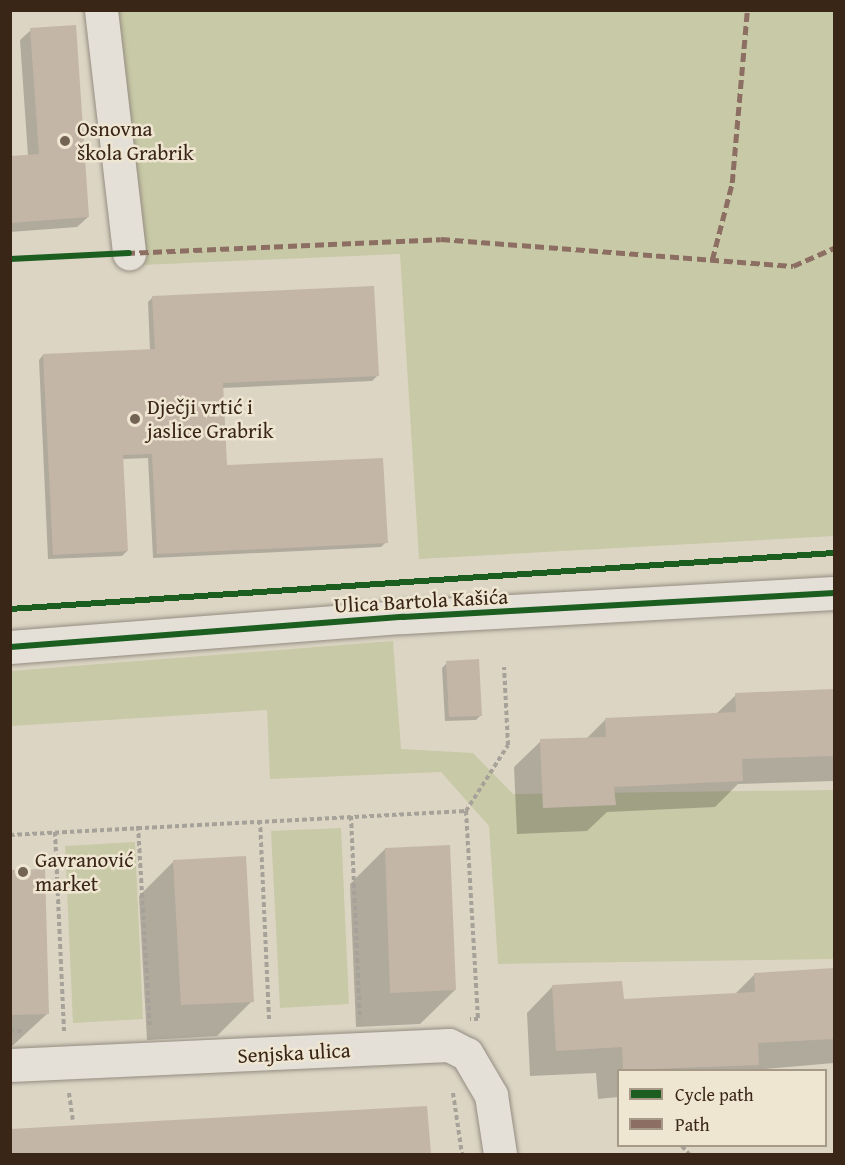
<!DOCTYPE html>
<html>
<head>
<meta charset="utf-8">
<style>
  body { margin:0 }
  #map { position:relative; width:845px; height:1165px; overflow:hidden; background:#dcd5c4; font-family:"Gentium Book Plus",serif }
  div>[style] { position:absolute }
  .green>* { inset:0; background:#c8c9a6 }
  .shadow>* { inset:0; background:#0003 }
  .building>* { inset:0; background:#c4b6a7 }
  .path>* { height:4px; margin-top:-2px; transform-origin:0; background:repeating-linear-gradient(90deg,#a6a199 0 4.5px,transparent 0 7.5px) }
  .roads { filter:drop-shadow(0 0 2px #948d81) drop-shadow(0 0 2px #948d81) }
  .minor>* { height:33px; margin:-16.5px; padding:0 16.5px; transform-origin:16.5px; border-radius:16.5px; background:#e4e0d8 }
  .quiet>* { height:4.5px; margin-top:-2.25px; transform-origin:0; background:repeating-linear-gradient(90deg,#8d6e63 0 9px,transparent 0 13.5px) }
  .cycleway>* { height:6px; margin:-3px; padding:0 3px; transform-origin:3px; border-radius:3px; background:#1b5e20 }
  .dots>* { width:16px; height:16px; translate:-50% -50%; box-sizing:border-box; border:3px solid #efe6d2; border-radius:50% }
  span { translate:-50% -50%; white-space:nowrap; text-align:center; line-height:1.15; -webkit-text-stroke:5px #efe6d2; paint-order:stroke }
  .poi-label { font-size:21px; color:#3a2616 }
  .left { translate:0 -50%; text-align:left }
  .street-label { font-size:21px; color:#3a2616 }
  .frame { position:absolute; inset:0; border:12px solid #3a2616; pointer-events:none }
  .legend { position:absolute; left:617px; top:1069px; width:210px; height:78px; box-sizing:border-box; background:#efe6d2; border:2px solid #a79987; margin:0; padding:8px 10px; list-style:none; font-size:18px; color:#3a2616 }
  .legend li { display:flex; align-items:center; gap:12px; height:30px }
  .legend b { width:30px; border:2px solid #a79987 }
</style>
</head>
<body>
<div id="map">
  <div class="green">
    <i style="clip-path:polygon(116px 11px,834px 11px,834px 536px,419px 559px,400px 254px,141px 265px)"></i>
    <i style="clip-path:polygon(393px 641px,401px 749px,473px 753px,513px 794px,834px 790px,834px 959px,498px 964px,489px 826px,441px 772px,270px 779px,267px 710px,11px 726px,11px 671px)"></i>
    <i style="clip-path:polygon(341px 828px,349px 1004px,280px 1008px,271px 831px)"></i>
    <i style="clip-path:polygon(135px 842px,143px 1019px,73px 1023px,65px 846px)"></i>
  </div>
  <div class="shadow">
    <i style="clip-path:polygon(31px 30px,88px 217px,77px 227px,10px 232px,10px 158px,28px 156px,20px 40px)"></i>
    <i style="clip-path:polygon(153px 297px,377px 376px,372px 381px,222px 388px,225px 467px,386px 542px,381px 547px,153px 558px,148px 458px,122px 459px,127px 551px,122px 556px,48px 559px,39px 360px,43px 355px,150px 350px,148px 302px)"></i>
    <i style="clip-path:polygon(447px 663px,481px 715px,476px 720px,445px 721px,442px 668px)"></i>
    <i style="clip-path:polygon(834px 691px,834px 781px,738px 784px,715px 807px,607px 812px,587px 831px,517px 834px,514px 767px,541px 741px,586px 739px,606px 719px,716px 714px,736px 695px)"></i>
    <i style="clip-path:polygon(385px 849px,455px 990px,420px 1024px,356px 1027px,350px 884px)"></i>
    <i style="clip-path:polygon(173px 862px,252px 1001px,217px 1036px,147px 1040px,139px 896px)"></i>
    <i style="clip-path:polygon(10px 871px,48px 1013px,10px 1048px)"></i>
    <i style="clip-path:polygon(834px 970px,834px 1063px,752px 1070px,618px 1070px,618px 1097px,598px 1099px,596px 1073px,530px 1076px,527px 1013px,553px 986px,622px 1001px,735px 994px,755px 974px)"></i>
    <i style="clip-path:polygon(426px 1108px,430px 1154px,10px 1154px,10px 1131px)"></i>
  </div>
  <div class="building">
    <i style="clip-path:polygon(76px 25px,89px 217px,10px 223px,10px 156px,39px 154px,30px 28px)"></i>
    <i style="clip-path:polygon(374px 286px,379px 376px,223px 383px,227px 465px,383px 458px,388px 543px,157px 554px,152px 454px,123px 455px,128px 551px,53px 555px,43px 354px,155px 349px,152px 296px)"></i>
    <i style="clip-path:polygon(479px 659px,482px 716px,449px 717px,446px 661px)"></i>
    <i style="clip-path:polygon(834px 689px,834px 756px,742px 759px,743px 781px,614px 787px,616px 805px,543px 808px,540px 739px,606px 737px,605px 718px,736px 712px,735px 693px)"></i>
    <i style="clip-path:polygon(450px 845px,456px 990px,390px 993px,385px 848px)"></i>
    <i style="clip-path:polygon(246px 856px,254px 1002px,181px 1005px,173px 860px)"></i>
    <i style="clip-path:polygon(45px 869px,49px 1014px,10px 1015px,10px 870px)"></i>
    <i style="clip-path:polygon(834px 968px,834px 1039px,758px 1043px,759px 1065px,623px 1070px,622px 1047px,556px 1051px,552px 985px,622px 981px,624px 999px,755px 992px,754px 973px)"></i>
    <i style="clip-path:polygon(427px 1106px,431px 1154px,10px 1154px,10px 1129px)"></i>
  </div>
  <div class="path">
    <i style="left:466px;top:811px;width:208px;rotate:86.7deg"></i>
    <i style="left:478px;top:1019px;width:8px;rotate:180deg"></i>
    <i style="left:351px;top:816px;width:203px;rotate:87.5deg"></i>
    <i style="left:260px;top:820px;width:202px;rotate:87.4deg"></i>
    <i style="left:138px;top:826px;width:201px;rotate:86.6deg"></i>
    <i style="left:55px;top:832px;width:200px;rotate:87.4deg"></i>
    <i style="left:10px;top:835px;width:457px;rotate:-3deg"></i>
    <i style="left:466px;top:811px;width:78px;rotate:-57.5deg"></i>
    <i style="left:508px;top:745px;width:78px;rotate:-92.9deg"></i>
    <i style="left:10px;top:1031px;width:15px"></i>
    <i style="left:69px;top:1093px;width:27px;rotate:82deg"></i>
    <i style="left:453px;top:1093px;width:62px;rotate:81.6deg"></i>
    <i style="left:682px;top:1146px;width:11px;rotate:49deg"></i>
  </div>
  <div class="roads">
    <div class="minor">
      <i style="left:101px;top:10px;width:245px;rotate:83.4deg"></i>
      <i style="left:10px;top:647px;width:394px;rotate:-4.4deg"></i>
      <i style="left:403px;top:617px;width:432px;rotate:-3.2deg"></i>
      <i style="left:10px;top:1065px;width:439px;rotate:-2.6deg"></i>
      <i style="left:449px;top:1045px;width:20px;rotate:27deg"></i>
      <i style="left:467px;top:1054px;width:48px;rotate:59.7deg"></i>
      <i style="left:491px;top:1095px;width:60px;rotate:81.3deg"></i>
    </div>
  </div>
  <div class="quiet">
    <i style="left:126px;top:253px;width:315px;rotate:-2.5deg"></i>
    <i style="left:441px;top:239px;width:353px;rotate:4.4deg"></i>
    <i style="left:793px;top:266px;width:45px;rotate:-23.7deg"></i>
    <i style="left:712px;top:260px;width:80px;rotate:-75.4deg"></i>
    <i style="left:732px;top:183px;width:174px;rotate:-85deg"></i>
  </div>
  <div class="cycleway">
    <i style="left:10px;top:259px;width:119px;rotate:-2.9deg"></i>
    <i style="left:10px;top:609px;width:826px;rotate:-3.89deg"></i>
    <i style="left:10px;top:647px;width:394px;rotate:-4.4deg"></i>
    <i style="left:403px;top:617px;width:432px;rotate:-3.2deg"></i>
  </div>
  <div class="dots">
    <i style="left:65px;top:141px;background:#736353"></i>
    <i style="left:135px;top:419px;background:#736353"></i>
    <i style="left:23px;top:872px;background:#736353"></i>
  </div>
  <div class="poi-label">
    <span class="left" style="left:77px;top:141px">Osnovna<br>škola Grabrik</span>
    <span class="left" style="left:147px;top:419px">Dječji vrtić i<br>jaslice Grabrik</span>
    <span class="left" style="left:35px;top:872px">Gavranović<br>market</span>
  </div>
  <div class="street-label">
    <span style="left:421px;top:601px;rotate:-3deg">Ulica Bartola Kašića</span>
    <span style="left:294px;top:1053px;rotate:-3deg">Senjska ulica</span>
  </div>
  <div class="frame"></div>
  <ul class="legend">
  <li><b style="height:8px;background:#1b5e20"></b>Cycle path</li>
  <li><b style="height:8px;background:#8d6e63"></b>Path</li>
  </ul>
</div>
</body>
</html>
